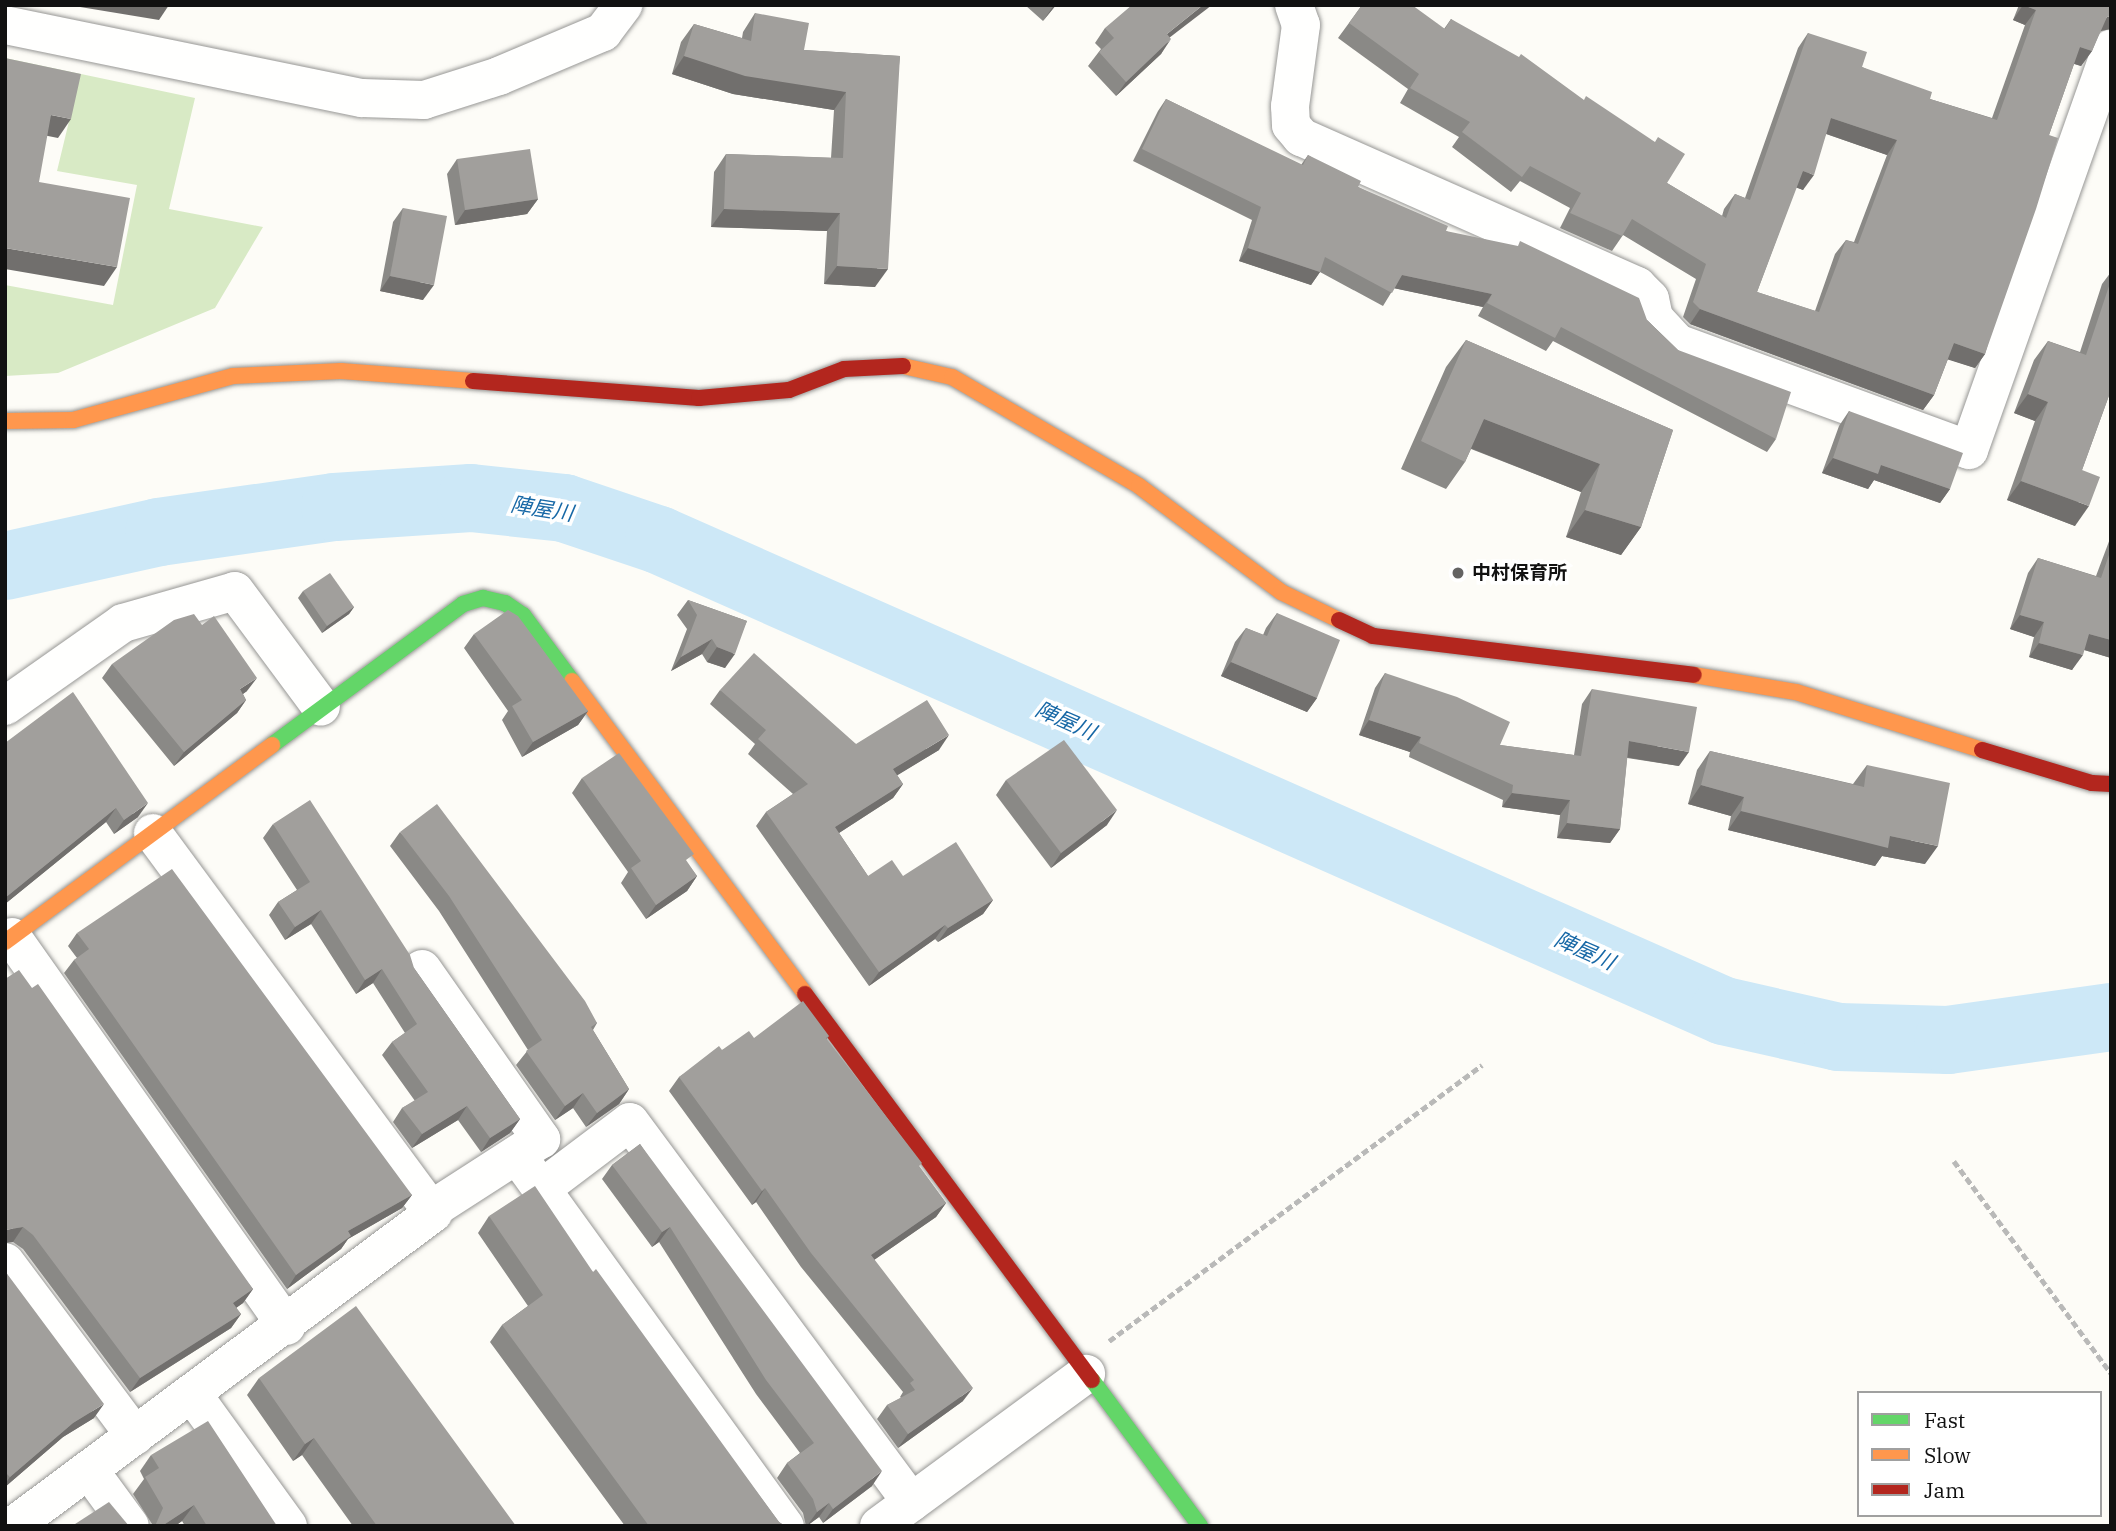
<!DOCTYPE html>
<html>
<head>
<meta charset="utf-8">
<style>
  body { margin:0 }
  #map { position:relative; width:2116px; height:1531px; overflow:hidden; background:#fdfcf7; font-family:"IBM Plex Serif","Noto Sans JP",serif }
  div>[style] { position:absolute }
  .forest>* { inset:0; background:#d8eac5 }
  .river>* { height:68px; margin:-34px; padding:0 34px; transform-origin:34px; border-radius:34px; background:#cde8f7 }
  .path>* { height:4.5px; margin-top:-2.25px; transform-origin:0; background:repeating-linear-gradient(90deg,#b9b9b8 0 7px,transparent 0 10.5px) }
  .roads { filter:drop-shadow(0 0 2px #979795) drop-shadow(0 0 2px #979795) }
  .street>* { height:38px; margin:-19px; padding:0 19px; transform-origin:19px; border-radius:19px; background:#fffffe }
  .fast>* { height:16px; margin:-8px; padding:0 8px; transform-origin:8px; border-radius:8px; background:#63d668 }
  .slow>* { height:16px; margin:-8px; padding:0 8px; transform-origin:8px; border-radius:8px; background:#ff974d }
  .jam>* { height:16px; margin:-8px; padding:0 8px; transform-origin:8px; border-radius:8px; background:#b3261e }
  .wall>* { inset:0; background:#8a8986 }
  .shaded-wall>* { inset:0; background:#716f6d }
  .building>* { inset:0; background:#a19f9c }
  .dots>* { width:19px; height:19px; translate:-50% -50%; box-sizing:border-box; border:4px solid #fff; border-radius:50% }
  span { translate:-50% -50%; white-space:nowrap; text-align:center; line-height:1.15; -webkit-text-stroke:7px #fff; paint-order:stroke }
  .poi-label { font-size:19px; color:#111; font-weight:700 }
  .left { translate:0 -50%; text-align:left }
  .water-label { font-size:21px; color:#1768a6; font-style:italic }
  .frame { position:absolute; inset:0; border:7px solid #111; pointer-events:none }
  .legend { position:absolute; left:1857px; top:1391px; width:245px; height:126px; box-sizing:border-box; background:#fff; border:2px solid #a0a0a0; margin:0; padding:9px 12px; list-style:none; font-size:21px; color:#111 }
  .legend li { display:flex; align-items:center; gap:14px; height:35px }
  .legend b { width:35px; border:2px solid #a0a0a0 }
</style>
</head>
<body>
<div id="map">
  <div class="forest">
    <i style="clip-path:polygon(5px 58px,195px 98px,169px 209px,263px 227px,215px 308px,58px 373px,5px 376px,5px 285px,113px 305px,137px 185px,57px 171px,77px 88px)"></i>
  </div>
  <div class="river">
    <i style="left:5px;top:566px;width:158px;rotate:-12.4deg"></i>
    <i style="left:159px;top:532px;width:178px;rotate:-8.1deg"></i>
    <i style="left:335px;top:507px;width:136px;rotate:-3.8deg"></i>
    <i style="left:471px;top:498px;width:94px;rotate:6.1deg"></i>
    <i style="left:564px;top:508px;width:100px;rotate:18.6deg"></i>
    <i style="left:659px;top:540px;width:1165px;rotate:23.86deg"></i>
    <i style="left:1724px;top:1011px;width:117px;rotate:12.8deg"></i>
    <i style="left:1838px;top:1037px;width:110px;rotate:1.6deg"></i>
    <i style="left:1948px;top:1040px;width:165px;rotate:-8deg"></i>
  </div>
  <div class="path">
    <i style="left:1954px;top:1161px;width:264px;rotate:53.5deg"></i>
    <i style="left:1109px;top:1341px;width:464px;rotate:-36.5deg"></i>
  </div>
  <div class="roads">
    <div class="street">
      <i style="left:1294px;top:5px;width:21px;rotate:71deg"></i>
      <i style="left:1301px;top:25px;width:82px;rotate:97.7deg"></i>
      <i style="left:1290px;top:106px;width:19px;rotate:87deg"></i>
      <i style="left:1291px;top:125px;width:16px;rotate:50deg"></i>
      <i style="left:1301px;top:137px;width:368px;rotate:23.9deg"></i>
      <i style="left:1637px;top:286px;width:18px;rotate:45deg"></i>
      <i style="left:1650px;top:299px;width:19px;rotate:78deg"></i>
      <i style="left:1654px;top:318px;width:34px;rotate:47deg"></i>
      <i style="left:1677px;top:343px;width:311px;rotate:20.1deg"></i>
      <i style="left:1969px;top:450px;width:426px;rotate:-70.5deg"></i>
      <i style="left:5px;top:25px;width:364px;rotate:11.6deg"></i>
      <i style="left:362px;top:98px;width:62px;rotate:1.8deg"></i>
      <i style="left:424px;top:100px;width:79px;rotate:-17.7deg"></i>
      <i style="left:499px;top:76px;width:113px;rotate:-22.9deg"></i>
      <i style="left:603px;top:32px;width:34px;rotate:-53deg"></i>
      <i style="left:5px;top:706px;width:144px;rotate:-35.1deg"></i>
      <i style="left:123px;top:623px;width:116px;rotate:-15.9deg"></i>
      <i style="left:235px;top:591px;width:144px;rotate:53.4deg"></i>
      <i style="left:12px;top:937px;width:476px;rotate:54.8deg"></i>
      <i style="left:422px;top:969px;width:208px;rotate:55deg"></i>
      <i style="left:541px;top:1139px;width:131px;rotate:147.2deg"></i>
      <i style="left:517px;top:1155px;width:458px;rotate:54.2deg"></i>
      <i style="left:541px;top:1189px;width:111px;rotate:-37deg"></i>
      <i style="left:630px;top:1122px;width:473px;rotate:53.5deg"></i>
      <i style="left:5px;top:1262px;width:217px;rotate:53.2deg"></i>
      <i style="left:193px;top:1395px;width:162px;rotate:54.1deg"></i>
      <i style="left:89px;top:1470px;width:69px;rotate:53.8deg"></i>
      <i style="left:13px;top:1526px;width:524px;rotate:-36.69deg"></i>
      <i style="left:433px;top:1213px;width:472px;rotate:-126.4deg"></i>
      <i style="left:879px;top:1526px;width:257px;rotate:-36.3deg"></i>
    </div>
    <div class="fast">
      <i style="left:272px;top:745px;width:237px;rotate:-36.4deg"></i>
      <i style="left:463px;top:604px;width:21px;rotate:-17deg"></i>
      <i style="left:483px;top:598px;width:23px;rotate:13deg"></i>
      <i style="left:505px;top:603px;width:22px;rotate:34deg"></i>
      <i style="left:523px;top:615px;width:82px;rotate:53.4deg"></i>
      <i style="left:1092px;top:1380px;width:182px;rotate:53.5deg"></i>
    </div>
    <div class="slow">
      <i style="left:903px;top:366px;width:50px;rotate:12.7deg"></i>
      <i style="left:952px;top:377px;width:216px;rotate:30.2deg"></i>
      <i style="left:1139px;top:486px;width:177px;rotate:36.7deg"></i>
      <i style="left:1281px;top:592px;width:64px;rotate:25.8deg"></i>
      <i style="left:5px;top:421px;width:68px;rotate:-0.8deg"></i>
      <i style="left:73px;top:420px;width:166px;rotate:-15.4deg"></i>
      <i style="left:233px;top:376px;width:108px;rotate:-2.7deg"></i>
      <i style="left:341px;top:371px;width:132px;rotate:4.3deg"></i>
      <i style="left:1694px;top:675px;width:103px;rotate:9.5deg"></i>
      <i style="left:1796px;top:692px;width:195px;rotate:17.3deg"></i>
      <i style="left:572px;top:681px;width:390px;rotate:53.3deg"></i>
      <i style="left:5px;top:942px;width:332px;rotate:-36.4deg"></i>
    </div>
    <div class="jam">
      <i style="left:473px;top:381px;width:227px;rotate:4.3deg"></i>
      <i style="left:699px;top:398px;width:90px;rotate:-5.1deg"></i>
      <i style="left:789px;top:390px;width:59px;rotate:-20.9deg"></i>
      <i style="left:844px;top:369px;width:59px;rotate:-2.9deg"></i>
      <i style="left:1339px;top:620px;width:38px;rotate:25deg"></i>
      <i style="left:1373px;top:636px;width:323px;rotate:6.9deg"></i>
      <i style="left:1982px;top:750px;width:115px;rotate:16.7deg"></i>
      <i style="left:2092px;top:783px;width:19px;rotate:3deg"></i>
      <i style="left:805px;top:994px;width:481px;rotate:53.4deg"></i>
    </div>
  </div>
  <div class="wall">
    <i style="clip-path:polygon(1025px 5px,1056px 5px,1043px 21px)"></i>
    <i style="clip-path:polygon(evenodd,1362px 5px,1444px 29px,1451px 19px,1667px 183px,1722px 216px,1724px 209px,1735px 194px,1745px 198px,1798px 48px,1808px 33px,1862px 67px,1930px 99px,1992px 118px,2025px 25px,2013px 20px,2019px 5px,2111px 5px,2092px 51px,2081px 66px,2074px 64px,2049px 135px,1985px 354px,1975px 368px,1948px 359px,1934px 395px,1923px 410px,1690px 324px,1683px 317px,1696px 279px,1623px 235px,1612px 251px,1560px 228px,1570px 208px,1520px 181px,1511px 192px,1452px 147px,1459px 137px,1400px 103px,1408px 89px,1338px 38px,1362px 5px,1826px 134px,1887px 155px,1854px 242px,1846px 240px,1835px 254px,1815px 311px,1757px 292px,1796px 187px,1803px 190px,1826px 134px)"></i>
    <i style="clip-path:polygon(755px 13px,804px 50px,900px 56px,875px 287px,824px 284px,827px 231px,711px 227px,714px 172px,726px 154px,831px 158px,834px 110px,733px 94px,672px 74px,681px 42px,694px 24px,742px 38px,743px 32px)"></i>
    <i style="clip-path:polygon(1105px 28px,1170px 38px,1161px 54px,1116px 96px,1088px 66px,1101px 49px,1095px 43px)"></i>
    <i style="clip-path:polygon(1166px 99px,1301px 165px,1308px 155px,1358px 187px,1446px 231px,1647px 320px,1678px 350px,1776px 439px,1767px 452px,1553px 341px,1546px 351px,1478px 316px,1483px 307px,1394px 288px,1383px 306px,1320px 272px,1311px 285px,1239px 261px,1252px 220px,1133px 161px,1158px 111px)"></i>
    <i style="clip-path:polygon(457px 159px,538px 199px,527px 214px,455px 225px,447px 174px)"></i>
    <i style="clip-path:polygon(403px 208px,423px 300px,380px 291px,393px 222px)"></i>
    <i style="clip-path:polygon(2111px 272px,2111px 390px,2082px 470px,2075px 526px,2007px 500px,2035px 421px,2014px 413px,2034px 360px,2048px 341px,2080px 352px,2102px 284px)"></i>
    <i style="clip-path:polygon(1466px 340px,1673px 430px,1641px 527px,1621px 555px,1566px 537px,1581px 492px,1471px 449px,1465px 462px,1446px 489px,1401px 469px,1446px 367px)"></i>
    <i style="clip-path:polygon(1849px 411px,1950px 489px,1940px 503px,1874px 480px,1868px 489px,1822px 473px,1839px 426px)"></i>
    <i style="clip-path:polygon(2111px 536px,2111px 658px,2084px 650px,2072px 670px,2029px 657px,2034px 637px,2010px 629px,2028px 573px,2038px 558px,2096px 576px)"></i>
    <i style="clip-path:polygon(303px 591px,354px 607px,349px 614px,322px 633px,298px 598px)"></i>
    <i style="clip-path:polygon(688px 600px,747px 621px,725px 668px,707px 662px,702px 654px,671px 671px,687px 629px,677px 615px)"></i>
    <i style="clip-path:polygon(1277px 613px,1317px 698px,1307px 712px,1221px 676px,1235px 642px,1246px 628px,1263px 635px,1266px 628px)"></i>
    <i style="clip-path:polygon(474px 634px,588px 711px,578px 725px,522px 757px,502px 720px,508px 711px,464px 648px)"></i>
    <i style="clip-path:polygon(112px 664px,247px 691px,243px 694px,246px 700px,237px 713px,174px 766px,102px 678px)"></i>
    <i style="clip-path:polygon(1385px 673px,1500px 745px,1574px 755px,1582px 704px,1592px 689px,1679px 766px,1627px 758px,1620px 829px,1610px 843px,1557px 838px,1560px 815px,1502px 807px,1503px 800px,1409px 757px,1410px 752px,1359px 735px,1375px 688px)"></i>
    <i style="clip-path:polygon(720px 690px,856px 744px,939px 750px,897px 775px,903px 784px,893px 798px,839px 833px,868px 876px,903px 876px,993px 900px,983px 914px,938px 942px,935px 939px,869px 986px,756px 826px,766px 812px,793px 794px,748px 754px,755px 744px,710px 704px)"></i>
    <i style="clip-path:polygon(5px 743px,138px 817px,114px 834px,106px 822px,5px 904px)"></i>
    <i style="clip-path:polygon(1710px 751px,1853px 784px,1867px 765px,1925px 864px,1882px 856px,1875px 866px,1728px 830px,1731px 816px,1688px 804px,1697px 770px)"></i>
    <i style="clip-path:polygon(582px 778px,688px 864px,697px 876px,687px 891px,646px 919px,621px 883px,628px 872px,572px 793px)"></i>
    <i style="clip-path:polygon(1006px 780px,1107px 825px,1051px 868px,996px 795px)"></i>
    <i style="clip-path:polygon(273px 824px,414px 968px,520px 1119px,510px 1133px,481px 1152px,458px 1120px,412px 1148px,393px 1122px,402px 1108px,415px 1101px,382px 1055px,392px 1042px,405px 1033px,373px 983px,356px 994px,311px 924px,285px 940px,269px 915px,278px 902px,297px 890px,263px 838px)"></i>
    <i style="clip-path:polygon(400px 832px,597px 1023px,593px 1030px,629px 1089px,619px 1104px,586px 1127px,573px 1108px,555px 1120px,516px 1065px,528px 1050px,439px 911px,390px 846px)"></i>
    <i style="clip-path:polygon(77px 933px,412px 1195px,402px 1208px,348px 1239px,341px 1249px,287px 1289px,64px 973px,74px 960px,77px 958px,68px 946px)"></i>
    <i style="clip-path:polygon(5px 979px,253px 1289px,243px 1303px,236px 1308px,241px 1314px,231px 1328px,130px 1392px,23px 1249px,13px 1242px)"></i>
    <i style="clip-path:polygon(829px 1036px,826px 1040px,946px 1203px,936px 1217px,874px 1260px,963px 1401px,898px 1448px,877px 1419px,887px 1405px,901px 1398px,900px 1397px,903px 1392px,801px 1267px,756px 1202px,752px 1205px,669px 1091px,679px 1077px,722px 1050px,754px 1038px)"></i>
    <i style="clip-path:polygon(640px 1144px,872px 1486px,823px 1523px,819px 1517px,806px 1526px,803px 1513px,777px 1478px,787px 1463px,800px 1453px,756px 1394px,659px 1242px,652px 1247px,602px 1179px,612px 1165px)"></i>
    <i style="clip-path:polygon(489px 1216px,593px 1272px,779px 1522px,785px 1526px,625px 1526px,490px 1342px,502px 1325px,528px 1306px,478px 1233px)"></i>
    <i style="clip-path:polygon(5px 1271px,94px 1418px,63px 1437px,5px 1487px)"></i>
    <i style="clip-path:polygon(259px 1378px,516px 1526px,353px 1526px,302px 1455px,293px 1461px,247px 1395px)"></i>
    <i style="clip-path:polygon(151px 1455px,277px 1526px,185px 1526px,182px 1521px,175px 1526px,151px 1526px,152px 1524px,133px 1494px,144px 1479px,140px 1471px)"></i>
  </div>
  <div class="shaded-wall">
    <i style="clip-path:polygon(68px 5px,169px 5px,159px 20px)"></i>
    <i style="clip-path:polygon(1054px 5px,1056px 5px,1043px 21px)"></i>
    <i style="clip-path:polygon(1203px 5px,1212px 5px,1156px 48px,1167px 34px)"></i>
    <i style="clip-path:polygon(2023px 5px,2036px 10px,2025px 25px,2013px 20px)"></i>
    <i style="clip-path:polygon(2111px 16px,2111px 29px,2096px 32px,2107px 17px)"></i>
    <i style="clip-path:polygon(1171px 39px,1161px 54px,1116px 96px,1126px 82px)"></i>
    <i style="clip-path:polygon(2080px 47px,2092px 51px,2081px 66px,2069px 62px)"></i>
    <i style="clip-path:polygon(684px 56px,846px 92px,834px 110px,733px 94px,672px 74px)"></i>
    <i style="clip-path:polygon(51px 115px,71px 119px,58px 138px,38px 134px)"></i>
    <i style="clip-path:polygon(1831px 118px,1897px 140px,1887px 155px,1821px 132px)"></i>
    <i style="clip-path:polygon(1803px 171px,1814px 175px,1803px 190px,1792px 186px)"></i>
    <i style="clip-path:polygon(538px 199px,527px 214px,455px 225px,465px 210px)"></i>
    <i style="clip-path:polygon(724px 209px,840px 213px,827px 231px,711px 227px)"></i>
    <i style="clip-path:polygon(5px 248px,117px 267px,104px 286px,5px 269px)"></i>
    <i style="clip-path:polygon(1248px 248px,1320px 272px,1311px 285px,1239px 261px)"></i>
    <i style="clip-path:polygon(837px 266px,888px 269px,875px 287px,824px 284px)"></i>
    <i style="clip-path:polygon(1402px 275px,1492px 294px,1483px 307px,1393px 288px)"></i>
    <i style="clip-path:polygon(390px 276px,434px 285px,423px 300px,380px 291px)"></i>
    <i style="clip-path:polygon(1700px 309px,1934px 395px,1923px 410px,1690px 324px)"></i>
    <i style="clip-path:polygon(1954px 343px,1985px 354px,1975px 368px,1943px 358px)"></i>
    <i style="clip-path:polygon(2028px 394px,2048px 402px,2035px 421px,2014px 413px)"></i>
    <i style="clip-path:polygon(1484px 419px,1600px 464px,1581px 492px,1465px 446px)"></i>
    <i style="clip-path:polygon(1833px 458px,1881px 465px,1950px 489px,1940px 503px,1874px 480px,1868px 489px,1822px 473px)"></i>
    <i style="clip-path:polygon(2021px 481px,2089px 506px,2075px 526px,2007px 500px)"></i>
    <i style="clip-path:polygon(1585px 510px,1641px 527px,1621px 555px,1566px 537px)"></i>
    <i style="clip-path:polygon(354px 607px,349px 614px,322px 633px,327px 626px)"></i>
    <i style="clip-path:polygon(2020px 615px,2044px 622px,2034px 637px,2010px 629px)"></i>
    <i style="clip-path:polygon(2089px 634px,2111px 640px,2111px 658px,2078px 648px)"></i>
    <i style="clip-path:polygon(712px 639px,702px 654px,671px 671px,681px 657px)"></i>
    <i style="clip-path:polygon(2039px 643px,2083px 655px,2072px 670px,2029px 657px)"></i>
    <i style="clip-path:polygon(717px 647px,735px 654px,725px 668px,707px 662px)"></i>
    <i style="clip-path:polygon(1231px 662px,1317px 698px,1307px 712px,1221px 676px)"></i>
    <i style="clip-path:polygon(257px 678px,247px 691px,230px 703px,240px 689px)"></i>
    <i style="clip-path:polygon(246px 700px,237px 713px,174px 766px,184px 752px)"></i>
    <i style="clip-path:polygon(588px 711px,578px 725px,522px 757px,533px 742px)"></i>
    <i style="clip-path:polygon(1369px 720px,1421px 737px,1410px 752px,1359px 735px)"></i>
    <i style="clip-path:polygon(949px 735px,939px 750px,883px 784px,893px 769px)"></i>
    <i style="clip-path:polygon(1629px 741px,1689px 752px,1679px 766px,1619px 756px)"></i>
    <i style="clip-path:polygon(903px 784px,893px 798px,825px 842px,835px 827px)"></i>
    <i style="clip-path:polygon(1701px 785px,1744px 797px,1731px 816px,1688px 804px)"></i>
    <i style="clip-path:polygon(1512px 793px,1570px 800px,1560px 815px,1502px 807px)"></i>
    <i style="clip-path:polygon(148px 803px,138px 817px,114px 834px,124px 820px)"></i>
    <i style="clip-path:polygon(116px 808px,106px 822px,5px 904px,5px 898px)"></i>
    <i style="clip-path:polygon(1117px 810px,1107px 825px,1051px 868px,1061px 853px)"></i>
    <i style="clip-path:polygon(1741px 811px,1890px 836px,1938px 846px,1925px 864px,1882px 856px,1875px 866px,1728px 830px)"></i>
    <i style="clip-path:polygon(1567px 823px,1620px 829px,1610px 843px,1557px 838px)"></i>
    <i style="clip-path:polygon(697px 876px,687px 891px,646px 919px,656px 905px)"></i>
    <i style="clip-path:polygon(993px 900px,983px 914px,938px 942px,948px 928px)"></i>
    <i style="clip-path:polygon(321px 910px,311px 924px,285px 940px,295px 927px)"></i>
    <i style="clip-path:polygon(945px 925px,935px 939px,869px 986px,879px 972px)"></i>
    <i style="clip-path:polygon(382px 969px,373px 983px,356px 994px,365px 980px)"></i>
    <i style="clip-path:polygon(629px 1089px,619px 1104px,586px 1127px,597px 1113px)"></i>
    <i style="clip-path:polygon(583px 1093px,573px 1108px,555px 1120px,565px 1106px)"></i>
    <i style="clip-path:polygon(467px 1106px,458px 1120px,412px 1148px,422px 1134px)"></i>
    <i style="clip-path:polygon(520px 1119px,510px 1133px,481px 1152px,490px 1138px)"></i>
    <i style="clip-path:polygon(765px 1188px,756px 1202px,752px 1205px,762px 1191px)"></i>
    <i style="clip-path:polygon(412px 1195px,402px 1208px,348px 1239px,341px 1249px,287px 1289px,296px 1275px,348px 1231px)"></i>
    <i style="clip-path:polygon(946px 1203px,936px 1217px,861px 1269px,871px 1255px)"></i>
    <i style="clip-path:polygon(23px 1227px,13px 1242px,5px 1243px,5px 1230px)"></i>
    <i style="clip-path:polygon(670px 1227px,659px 1242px,652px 1247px,662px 1232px)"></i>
    <i style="clip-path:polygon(253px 1289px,243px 1303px,223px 1317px,233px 1303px)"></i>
    <i style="clip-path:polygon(241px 1314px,231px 1328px,130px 1392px,140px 1378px)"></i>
    <i style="clip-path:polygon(973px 1388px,963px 1401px,898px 1448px,908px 1434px)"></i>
    <i style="clip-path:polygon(104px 1404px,94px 1418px,63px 1437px,5px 1487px,5px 1484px,10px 1477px,73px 1423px)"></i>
    <i style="clip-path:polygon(314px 1438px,302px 1455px,293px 1461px,305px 1444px)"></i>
    <i style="clip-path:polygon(882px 1471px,872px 1486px,823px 1523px,833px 1509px)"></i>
    <i style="clip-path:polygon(829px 1503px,819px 1517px,807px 1526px,817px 1512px)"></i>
    <i style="clip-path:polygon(194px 1505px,182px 1521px,175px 1526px,162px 1526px)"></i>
  </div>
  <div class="building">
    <i style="clip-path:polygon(1132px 5px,1203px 5px,1167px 34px,1171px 39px,1126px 82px,1099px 52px,1114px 38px,1105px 28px)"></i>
    <i style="clip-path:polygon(evenodd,1362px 5px,1412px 5px,1445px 29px,1451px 19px,1519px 57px,1521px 54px,1584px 100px,1586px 96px,1655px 142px,1658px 137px,1685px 154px,1667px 183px,1726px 218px,1735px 194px,1750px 200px,1808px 33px,1867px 52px,1862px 67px,1932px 92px,1930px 99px,1997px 120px,2036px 10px,2023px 5px,2111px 5px,2111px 16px,2107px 17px,2092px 51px,2080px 47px,2049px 135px,2058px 138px,2036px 209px,1985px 354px,1954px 343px,1934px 395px,1700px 309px,1693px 302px,1706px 264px,1632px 219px,1622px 236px,1570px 213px,1581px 193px,1530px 166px,1522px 177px,1462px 132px,1470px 122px,1410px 88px,1419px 74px,1349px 23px,1362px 5px,1831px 118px,1897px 140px,1858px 244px,1846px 240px,1819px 312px,1757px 292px,1803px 171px,1814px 175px,1831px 118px)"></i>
    <i style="clip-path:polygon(755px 13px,809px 23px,804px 50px,900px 56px,888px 269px,837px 266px,840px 213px,724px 209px,726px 154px,843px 158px,846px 92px,745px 76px,684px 56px,694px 24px,751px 41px)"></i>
    <i style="clip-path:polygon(5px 58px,81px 74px,71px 119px,51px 115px,39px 182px,130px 198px,117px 267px,5px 248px)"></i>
    <i style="clip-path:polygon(1166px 99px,1303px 165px,1308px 155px,1361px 181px,1358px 187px,1448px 226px,1446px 231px,1518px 246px,1520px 241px,1639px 298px,1647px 320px,1678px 350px,1791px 392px,1776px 439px,1561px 327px,1555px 338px,1487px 303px,1492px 294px,1402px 275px,1392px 293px,1325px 257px,1320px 272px,1248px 248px,1261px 207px,1142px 149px)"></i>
    <i style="clip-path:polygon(530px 149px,538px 199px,465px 210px,457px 159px)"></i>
    <i style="clip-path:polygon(403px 208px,447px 216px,434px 285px,390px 276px)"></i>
    <i style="clip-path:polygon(2111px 280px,2111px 390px,2082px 470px,2100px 477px,2089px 506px,2021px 481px,2048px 402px,2028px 394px,2048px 341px,2086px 355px)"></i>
    <i style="clip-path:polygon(1466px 340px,1673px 430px,1641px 527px,1585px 510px,1600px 464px,1484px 419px,1465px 462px,1421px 441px)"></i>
    <i style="clip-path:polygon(1849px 411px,1963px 453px,1950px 489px,1881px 465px,1878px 474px,1833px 458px)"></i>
    <i style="clip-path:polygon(2111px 549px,2111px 640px,2089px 634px,2083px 655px,2039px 643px,2044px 622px,2020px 615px,2038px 558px,2101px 578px)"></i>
    <i style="clip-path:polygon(330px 573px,354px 607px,327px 626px,303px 591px)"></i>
    <i style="clip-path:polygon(688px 600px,747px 621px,735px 654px,717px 647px,712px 639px,681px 657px,697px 615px)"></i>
    <i style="clip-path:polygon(508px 610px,518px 616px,588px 711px,533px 742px,512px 706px,522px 700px,474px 634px)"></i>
    <i style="clip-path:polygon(1277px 613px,1340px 640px,1317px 698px,1231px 662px,1246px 628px,1267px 636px)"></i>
    <i style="clip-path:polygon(194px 614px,202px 625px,214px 616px,257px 678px,240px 689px,246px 700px,184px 752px,112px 664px,174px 620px)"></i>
    <i style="clip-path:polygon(754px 653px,856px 744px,927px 700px,949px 735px,893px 769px,903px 784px,835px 827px,868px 876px,892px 860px,903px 876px,956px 842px,993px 900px,948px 928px,945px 925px,879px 972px,766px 812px,808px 784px,758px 739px,766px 730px,720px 690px)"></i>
    <i style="clip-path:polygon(1385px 673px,1457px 697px,1510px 722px,1500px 745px,1581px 756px,1592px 689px,1697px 707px,1689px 752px,1629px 741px,1620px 829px,1567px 823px,1570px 800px,1512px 793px,1513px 785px,1419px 743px,1421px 737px,1369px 720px)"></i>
    <i style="clip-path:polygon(73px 692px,148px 803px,124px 820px,116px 808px,5px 898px,5px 743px)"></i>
    <i style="clip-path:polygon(1064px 740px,1117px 810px,1061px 853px,1006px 780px)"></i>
    <i style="clip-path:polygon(1710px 751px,1864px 787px,1867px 765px,1950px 783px,1938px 846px,1890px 836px,1888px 848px,1741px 811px,1744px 797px,1701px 785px)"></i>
    <i style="clip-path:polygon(619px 753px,694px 854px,686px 860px,697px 876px,656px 905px,631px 868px,641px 861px,582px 778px)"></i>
    <i style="clip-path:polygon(310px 800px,410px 955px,414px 968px,520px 1119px,490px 1138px,467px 1106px,422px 1134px,402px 1108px,428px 1092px,392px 1042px,417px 1024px,382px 969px,365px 980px,321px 910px,295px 927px,278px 902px,310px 882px,273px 824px)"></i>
    <i style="clip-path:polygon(437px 804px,585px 1001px,597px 1023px,591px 1027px,629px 1089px,597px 1113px,583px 1093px,565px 1106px,526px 1051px,542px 1040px,449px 896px,400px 832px)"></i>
    <i style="clip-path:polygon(172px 869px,412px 1195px,348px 1231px,351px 1236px,296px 1275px,74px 960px,89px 949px,77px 933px)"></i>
    <i style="clip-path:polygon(19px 970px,32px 988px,38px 984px,253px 1289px,233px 1303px,241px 1314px,140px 1378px,33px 1235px,23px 1227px,5px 1230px,5px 979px)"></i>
    <i style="clip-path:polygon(803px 1001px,829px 1036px,826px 1038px,922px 1163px,919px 1166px,946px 1203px,871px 1255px,973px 1388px,908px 1434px,887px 1405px,915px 1390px,910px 1383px,914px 1380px,811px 1253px,765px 1188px,762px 1191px,679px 1077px,719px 1046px,722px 1050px,749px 1031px,754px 1038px)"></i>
    <i style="clip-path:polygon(640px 1144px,882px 1471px,833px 1509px,829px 1503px,817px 1512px,813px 1499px,787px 1463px,814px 1443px,766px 1380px,670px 1227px,662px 1232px,612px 1165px)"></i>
    <i style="clip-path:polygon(535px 1186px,593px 1272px,596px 1269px,779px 1522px,785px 1526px,649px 1526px,502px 1325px,543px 1295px,489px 1216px)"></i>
    <i style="clip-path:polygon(5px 1271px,104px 1404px,73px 1423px,10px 1477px,5px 1472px)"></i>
    <i style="clip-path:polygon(356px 1306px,516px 1526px,377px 1526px,314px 1438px,305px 1444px,259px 1378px)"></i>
    <i style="clip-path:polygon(208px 1421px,277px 1526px,207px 1526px,194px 1505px,162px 1526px,155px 1526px,163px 1508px,145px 1477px,159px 1468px,151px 1455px)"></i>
    <i style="clip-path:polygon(109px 1502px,129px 1526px,72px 1526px)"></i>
  </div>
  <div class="dots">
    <i style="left:1458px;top:573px;background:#646362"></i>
  </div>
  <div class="poi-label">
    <span class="left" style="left:1472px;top:573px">中村保育所</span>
  </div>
  <div class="water-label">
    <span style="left:542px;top:508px;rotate:9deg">陣屋川</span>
    <span style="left:1066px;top:720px;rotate:24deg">陣屋川</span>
    <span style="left:1585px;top:950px;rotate:24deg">陣屋川</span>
  </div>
  <div class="frame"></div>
  <ul class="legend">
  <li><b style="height:9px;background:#63d668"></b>Fast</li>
  <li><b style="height:9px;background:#ff974d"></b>Slow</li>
  <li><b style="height:9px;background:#b3261e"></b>Jam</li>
  </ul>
</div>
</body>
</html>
